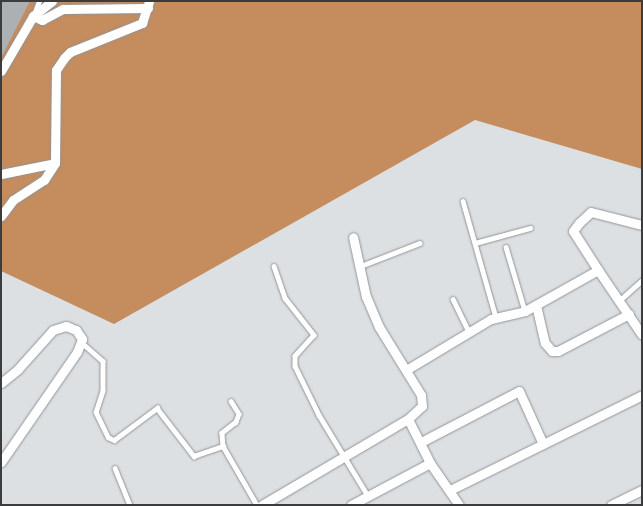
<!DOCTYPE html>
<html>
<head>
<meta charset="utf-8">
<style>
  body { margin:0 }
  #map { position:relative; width:643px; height:506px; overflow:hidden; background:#dde0e3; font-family:Quicksand,sans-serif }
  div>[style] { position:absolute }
  .forest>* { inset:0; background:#c58c5e }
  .building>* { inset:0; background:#adb0b3 }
  .roads { filter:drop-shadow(0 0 1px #929598) drop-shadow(0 0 1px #929598) }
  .service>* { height:4.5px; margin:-2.25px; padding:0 2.25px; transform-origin:2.25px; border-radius:2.25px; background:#fff }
  .minor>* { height:9px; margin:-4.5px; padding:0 4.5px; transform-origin:4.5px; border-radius:4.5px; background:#fff }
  span { translate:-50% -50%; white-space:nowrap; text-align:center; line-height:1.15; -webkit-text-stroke:4px #eaedf0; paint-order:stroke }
  .frame { position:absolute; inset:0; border:2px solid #3b3c3e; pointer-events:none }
</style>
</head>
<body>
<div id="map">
  <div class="forest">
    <i style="clip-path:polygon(1px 1px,642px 1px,642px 169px,475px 120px,114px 324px,1px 271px)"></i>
  </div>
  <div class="building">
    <i style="clip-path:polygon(1px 1px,30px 1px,1px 58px)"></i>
  </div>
  <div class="roads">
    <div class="service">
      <i style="left:35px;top:12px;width:12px;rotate:-70deg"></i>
      <i style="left:463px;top:201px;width:122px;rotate:74.2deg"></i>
      <i style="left:475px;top:243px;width:57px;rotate:-15.3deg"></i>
      <i style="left:506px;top:247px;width:67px;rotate:73.5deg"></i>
      <i style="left:274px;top:266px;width:34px;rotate:71deg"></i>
      <i style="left:285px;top:298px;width:47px;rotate:51.9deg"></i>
      <i style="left:314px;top:335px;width:28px;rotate:132deg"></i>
      <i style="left:295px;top:356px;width:10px;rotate:90deg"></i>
      <i style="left:295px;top:366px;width:55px;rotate:63.9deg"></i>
      <i style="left:319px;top:415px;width:95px;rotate:58.8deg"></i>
      <i style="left:358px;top:267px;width:66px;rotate:-21.2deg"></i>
      <i style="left:453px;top:299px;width:37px;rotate:64deg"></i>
      <i style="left:620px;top:300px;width:30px;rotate:-42deg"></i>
      <i style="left:81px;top:342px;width:29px;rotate:41deg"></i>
      <i style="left:103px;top:361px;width:30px;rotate:90deg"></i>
      <i style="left:103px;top:391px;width:22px;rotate:108deg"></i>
      <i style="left:96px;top:412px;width:28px;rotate:64deg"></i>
      <i style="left:108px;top:437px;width:7px;rotate:27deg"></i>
      <i style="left:114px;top:440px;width:54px;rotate:-36.7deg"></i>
      <i style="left:157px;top:408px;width:61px;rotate:52.4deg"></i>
      <i style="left:194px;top:456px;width:31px;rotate:-19deg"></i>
      <i style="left:231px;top:401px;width:15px;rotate:58deg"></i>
      <i style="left:239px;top:414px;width:9px;rotate:111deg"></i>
      <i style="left:236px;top:422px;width:18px;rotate:142deg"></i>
      <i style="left:222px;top:433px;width:13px;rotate:86deg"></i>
      <i style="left:223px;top:446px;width:68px;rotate:60deg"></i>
      <i style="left:115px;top:468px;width:40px;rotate:68deg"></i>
    </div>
    <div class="minor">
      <i style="left:33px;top:16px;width:10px;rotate:24deg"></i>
      <i style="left:42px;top:20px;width:24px;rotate:-28deg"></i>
      <i style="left:63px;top:9px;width:85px;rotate:-0.7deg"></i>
      <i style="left:1px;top:71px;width:64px;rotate:-59.8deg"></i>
      <i style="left:33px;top:16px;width:24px;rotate:-38deg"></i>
      <i style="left:1px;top:174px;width:55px;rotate:-11.5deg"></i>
      <i style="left:1px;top:216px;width:20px;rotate:-53deg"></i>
      <i style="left:13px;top:200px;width:37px;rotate:-33deg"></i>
      <i style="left:44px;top:180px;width:20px;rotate:-57deg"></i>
      <i style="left:55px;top:163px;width:93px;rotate:-89.4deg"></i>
      <i style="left:56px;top:70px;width:14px;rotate:-56deg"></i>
      <i style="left:64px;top:58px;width:8px;rotate:-45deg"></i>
      <i style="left:70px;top:52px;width:78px;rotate:-21.9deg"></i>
      <i style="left:142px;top:23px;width:23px;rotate:-72deg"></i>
      <i style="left:598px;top:270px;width:46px;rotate:-122.7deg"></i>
      <i style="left:573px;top:231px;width:10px;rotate:-53deg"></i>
      <i style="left:579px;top:223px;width:16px;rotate:-43deg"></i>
      <i style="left:591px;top:212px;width:53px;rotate:14.3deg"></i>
      <i style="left:536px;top:305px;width:39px;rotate:77deg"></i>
      <i style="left:545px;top:343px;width:11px;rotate:49deg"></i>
      <i style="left:552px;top:351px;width:6px"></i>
      <i style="left:558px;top:351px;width:80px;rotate:-27.5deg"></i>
      <i style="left:406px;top:370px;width:99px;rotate:-31deg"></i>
      <i style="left:491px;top:319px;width:35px;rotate:-13deg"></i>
      <i style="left:525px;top:311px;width:84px;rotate:-29.3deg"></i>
      <i style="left:598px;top:270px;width:78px;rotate:55.9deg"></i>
      <i style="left:1px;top:383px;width:22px;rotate:-39deg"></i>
      <i style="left:18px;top:369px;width:52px;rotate:-48.1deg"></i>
      <i style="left:53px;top:330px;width:14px;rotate:-17deg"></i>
      <i style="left:66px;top:326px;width:11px;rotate:22deg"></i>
      <i style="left:76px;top:330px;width:11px;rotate:56deg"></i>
      <i style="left:82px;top:339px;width:14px;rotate:111deg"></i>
      <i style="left:77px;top:352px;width:134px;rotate:124.6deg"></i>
      <i style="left:408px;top:419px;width:49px;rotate:63.4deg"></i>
      <i style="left:421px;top:442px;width:110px;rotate:-27.5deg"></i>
      <i style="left:519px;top:391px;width:58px;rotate:65.6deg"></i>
      <i style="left:450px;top:490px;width:214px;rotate:-26.3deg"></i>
      <i style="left:262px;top:505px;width:169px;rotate:-30.5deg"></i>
      <i style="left:408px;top:419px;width:19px;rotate:-43deg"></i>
      <i style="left:422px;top:406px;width:11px;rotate:-95deg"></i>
      <i style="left:421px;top:395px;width:80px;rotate:-121.7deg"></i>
      <i style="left:379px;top:327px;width:33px;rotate:-113deg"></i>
      <i style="left:366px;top:297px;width:61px;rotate:-102.2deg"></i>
      <i style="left:351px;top:505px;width:89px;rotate:-28deg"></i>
      <i style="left:430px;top:463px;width:51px;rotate:55.4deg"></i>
      <i style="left:611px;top:505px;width:34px;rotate:-26deg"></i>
    </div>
  </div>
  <div class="frame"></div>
</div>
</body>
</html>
